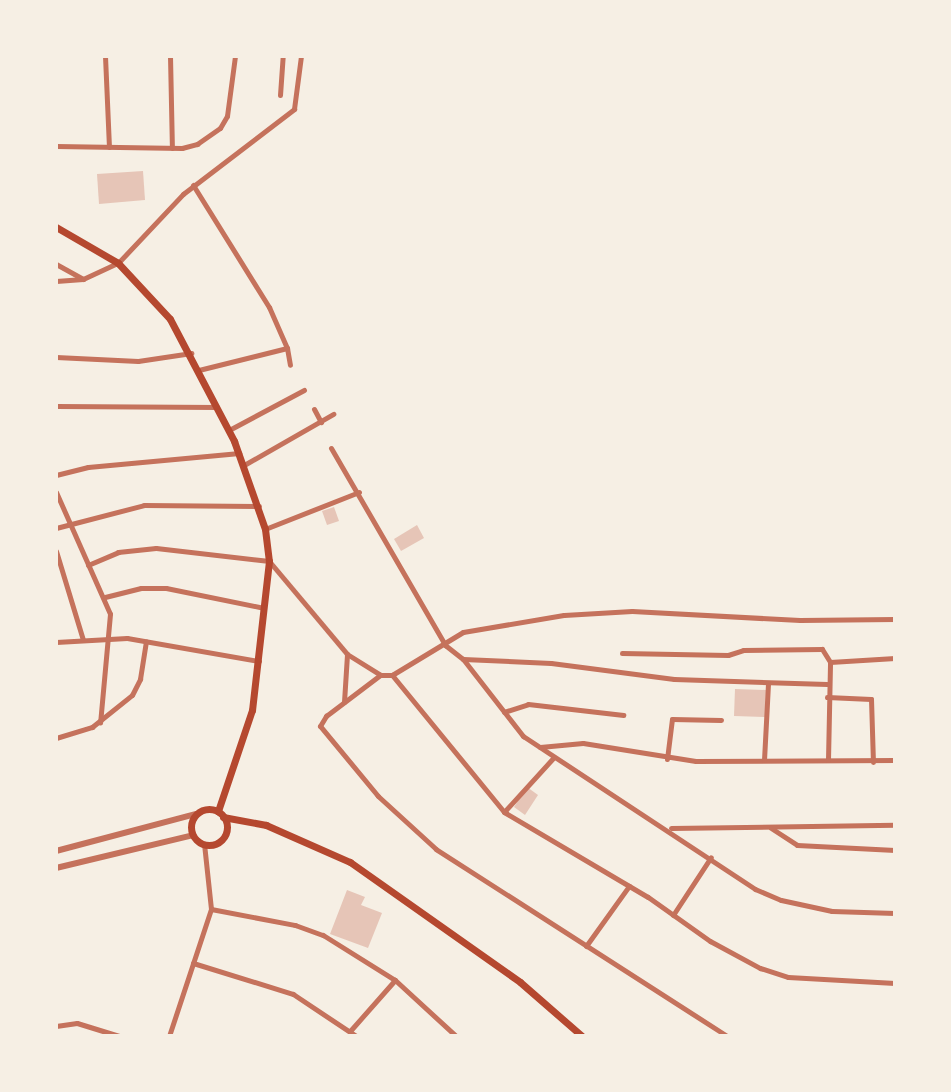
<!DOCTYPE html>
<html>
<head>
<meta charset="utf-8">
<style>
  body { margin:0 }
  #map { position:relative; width:951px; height:1092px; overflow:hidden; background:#f6efe4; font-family:"Space Grotesk",sans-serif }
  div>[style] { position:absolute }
  .building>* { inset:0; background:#e6c5b7 }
  .minor>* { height:5px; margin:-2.5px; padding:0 2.5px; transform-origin:2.5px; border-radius:2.5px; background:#c5725c }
  .tertiary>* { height:6px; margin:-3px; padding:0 3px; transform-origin:3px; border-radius:3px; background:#c5725c }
  .secondary>* { height:7px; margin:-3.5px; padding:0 3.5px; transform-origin:3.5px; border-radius:3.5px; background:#b5482f }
  .secondary>.ring { margin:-3.5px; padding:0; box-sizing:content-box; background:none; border:7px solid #b5482f; border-radius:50% }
  span { translate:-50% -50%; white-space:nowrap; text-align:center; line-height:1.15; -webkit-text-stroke:5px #f6efe4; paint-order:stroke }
  .frame { position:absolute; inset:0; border:58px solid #f6efe4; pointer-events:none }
</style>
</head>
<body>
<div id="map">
  <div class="building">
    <i style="clip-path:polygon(143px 171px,145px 200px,99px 204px,97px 174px)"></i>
    <i style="clip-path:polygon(334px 507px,339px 521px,327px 525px,322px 511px)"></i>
    <i style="clip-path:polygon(417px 525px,424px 538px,401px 551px,394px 539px)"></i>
    <i style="clip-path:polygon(735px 689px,766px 690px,765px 717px,734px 716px)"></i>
    <i style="clip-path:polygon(527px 787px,538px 795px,525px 815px,514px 807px)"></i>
    <i style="clip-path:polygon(347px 890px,365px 897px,361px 905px,382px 913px,368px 948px,330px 934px)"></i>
  </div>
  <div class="minor">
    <i style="left:105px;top:56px;width:91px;rotate:87.5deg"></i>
    <i style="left:170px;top:56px;width:92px;rotate:88.8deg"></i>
    <i style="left:280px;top:95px;width:39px;rotate:-86deg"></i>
    <i style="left:56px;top:146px;width:126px;rotate:0.9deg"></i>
    <i style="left:182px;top:148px;width:16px;rotate:-15deg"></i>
    <i style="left:197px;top:144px;width:28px;rotate:-35deg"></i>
    <i style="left:220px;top:128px;width:14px;rotate:-60deg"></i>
    <i style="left:227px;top:116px;width:61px;rotate:-82.4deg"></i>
    <i style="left:193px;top:185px;width:144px;rotate:58.1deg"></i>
    <i style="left:269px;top:307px;width:45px;rotate:66.3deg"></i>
    <i style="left:287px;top:348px;width:91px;rotate:166deg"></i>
    <i style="left:56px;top:264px;width:31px;rotate:29deg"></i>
    <i style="left:56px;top:281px;width:27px;rotate:-4deg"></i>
    <i style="left:83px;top:279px;width:38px;rotate:-25deg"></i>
    <i style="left:118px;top:263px;width:95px;rotate:-46.7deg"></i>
    <i style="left:183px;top:194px;width:140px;rotate:-37.4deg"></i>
    <i style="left:294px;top:109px;width:53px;rotate:-82.5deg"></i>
    <i style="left:287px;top:348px;width:17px;rotate:80deg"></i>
    <i style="left:56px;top:357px;width:82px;rotate:2.8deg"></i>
    <i style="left:138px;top:361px;width:54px;rotate:-8.6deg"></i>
    <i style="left:56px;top:406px;width:161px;rotate:0.4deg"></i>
    <i style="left:314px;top:409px;width:15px;rotate:62deg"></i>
    <i style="left:229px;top:430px;width:85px;rotate:-28.1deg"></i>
    <i style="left:331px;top:448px;width:228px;rotate:59.9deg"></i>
    <i style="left:445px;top:645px;width:23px;rotate:38deg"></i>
    <i style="left:463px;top:659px;width:98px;rotate:52.1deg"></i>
    <i style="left:523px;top:736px;width:278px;rotate:33.4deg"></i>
    <i style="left:755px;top:889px;width:28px;rotate:23deg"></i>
    <i style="left:781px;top:900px;width:52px;rotate:12.2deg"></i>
    <i style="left:832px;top:911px;width:63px;rotate:1.8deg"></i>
    <i style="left:244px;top:465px;width:103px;rotate:-29.8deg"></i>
    <i style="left:56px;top:475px;width:33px;rotate:-14deg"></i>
    <i style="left:88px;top:467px;width:152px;rotate:-5.3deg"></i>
    <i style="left:56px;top:492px;width:133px;rotate:66.1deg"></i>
    <i style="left:110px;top:614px;width:109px;rotate:95.2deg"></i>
    <i style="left:56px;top:528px;width:91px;rotate:-14.6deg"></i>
    <i style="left:144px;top:505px;width:115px;rotate:0.5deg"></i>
    <i style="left:265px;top:529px;width:101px;rotate:-21.5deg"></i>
    <i style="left:56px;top:551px;width:93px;rotate:73.1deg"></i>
    <i style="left:88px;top:565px;width:33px;rotate:-23deg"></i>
    <i style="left:118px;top:552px;width:38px;rotate:-6deg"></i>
    <i style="left:156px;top:548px;width:114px;rotate:6.6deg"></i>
    <i style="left:269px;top:561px;width:121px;rotate:50deg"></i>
    <i style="left:347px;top:654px;width:39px;rotate:32deg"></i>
    <i style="left:105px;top:597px;width:37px;rotate:-14deg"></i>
    <i style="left:141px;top:588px;width:25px"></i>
    <i style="left:166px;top:588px;width:100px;rotate:11.5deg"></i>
    <i style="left:56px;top:642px;width:71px;rotate:-3.2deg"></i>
    <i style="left:127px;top:638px;width:134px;rotate:9.9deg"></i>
    <i style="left:622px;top:653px;width:106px;rotate:1.1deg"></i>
    <i style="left:728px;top:655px;width:16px;rotate:-18deg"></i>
    <i style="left:743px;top:650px;width:79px;rotate:-0.7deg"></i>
    <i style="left:822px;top:649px;width:15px;rotate:58deg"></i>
    <i style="left:830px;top:662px;width:65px;rotate:-3.5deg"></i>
    <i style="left:463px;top:659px;width:88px;rotate:2.6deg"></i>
    <i style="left:551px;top:663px;width:124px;rotate:7.4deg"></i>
    <i style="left:674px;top:679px;width:153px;rotate:1.9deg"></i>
    <i style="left:392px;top:675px;width:177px;rotate:50.7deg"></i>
    <i style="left:504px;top:812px;width:167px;rotate:30.6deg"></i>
    <i style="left:648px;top:897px;width:76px;rotate:35.4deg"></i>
    <i style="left:710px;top:941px;width:57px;rotate:28.4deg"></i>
    <i style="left:760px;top:968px;width:29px;rotate:18deg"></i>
    <i style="left:788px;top:977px;width:107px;rotate:3.2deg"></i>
    <i style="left:827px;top:697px;width:44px;rotate:2.6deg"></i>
    <i style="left:871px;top:699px;width:63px;rotate:88.2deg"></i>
    <i style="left:344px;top:702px;width:48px;rotate:-86.4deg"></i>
    <i style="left:504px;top:712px;width:25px;rotate:-18deg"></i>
    <i style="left:528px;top:704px;width:96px;rotate:6.6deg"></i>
    <i style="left:56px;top:738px;width:38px;rotate:-17deg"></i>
    <i style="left:92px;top:727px;width:51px;rotate:-38.7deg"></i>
    <i style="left:132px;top:695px;width:18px;rotate:-63deg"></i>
    <i style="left:140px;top:679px;width:38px;rotate:-81deg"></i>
    <i style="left:540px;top:747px;width:43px;rotate:-5.3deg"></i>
    <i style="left:583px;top:743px;width:114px;rotate:9.1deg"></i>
    <i style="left:696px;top:761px;width:199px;rotate:-0.3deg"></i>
    <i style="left:667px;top:759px;width:40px;rotate:-82.9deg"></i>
    <i style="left:672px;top:719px;width:49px;rotate:1.2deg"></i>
    <i style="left:764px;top:760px;width:77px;rotate:-87deg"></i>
    <i style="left:828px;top:760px;width:98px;rotate:-88.8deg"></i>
    <i style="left:504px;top:812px;width:74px;rotate:-47.7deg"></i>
    <i style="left:671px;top:828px;width:224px;rotate:-0.8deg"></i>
    <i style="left:771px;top:828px;width:31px;rotate:33deg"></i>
    <i style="left:797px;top:845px;width:98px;rotate:2.9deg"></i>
    <i style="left:211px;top:909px;width:86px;rotate:10.8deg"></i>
    <i style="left:295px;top:925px;width:30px;rotate:20deg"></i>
    <i style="left:323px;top:935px;width:85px;rotate:32deg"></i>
    <i style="left:395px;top:980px;width:83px;rotate:42.6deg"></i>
    <i style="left:673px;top:915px;width:69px;rotate:-56.8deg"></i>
    <i style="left:586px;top:946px;width:74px;rotate:-54.4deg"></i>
    <i style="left:193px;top:963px;width:105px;rotate:17.2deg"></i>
    <i style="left:293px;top:994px;width:76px;rotate:33.7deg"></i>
    <i style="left:56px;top:1026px;width:21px;rotate:-8deg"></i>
    <i style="left:77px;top:1023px;width:44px;rotate:17.2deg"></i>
    <i style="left:350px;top:1031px;width:68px;rotate:-48.6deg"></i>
    <i style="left:169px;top:1036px;width:134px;rotate:-71.7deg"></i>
    <i style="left:211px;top:909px;width:65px;rotate:-96.1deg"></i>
    <i style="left:727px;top:1036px;width:346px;rotate:-147.3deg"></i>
    <i style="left:436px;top:849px;width:79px;rotate:-137.6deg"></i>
    <i style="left:378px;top:796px;width:91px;rotate:-129.6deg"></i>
    <i style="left:320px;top:726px;width:12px;rotate:-59deg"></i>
    <i style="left:326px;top:716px;width:68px;rotate:-37.2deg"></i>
    <i style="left:380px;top:675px;width:12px"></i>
    <i style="left:392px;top:675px;width:83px;rotate:-31.2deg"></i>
    <i style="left:463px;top:632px;width:102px;rotate:-9.6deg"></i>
    <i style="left:564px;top:615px;width:68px;rotate:-3.4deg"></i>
    <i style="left:632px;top:611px;width:168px;rotate:3.1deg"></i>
    <i style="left:800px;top:620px;width:95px;rotate:-0.6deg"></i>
  </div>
  <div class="tertiary">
    <i style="left:56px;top:851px;width:145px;rotate:-14.8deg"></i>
    <i style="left:56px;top:868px;width:141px;rotate:-13.5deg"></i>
  </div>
  <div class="secondary">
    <i style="left:56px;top:227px;width:72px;rotate:30.1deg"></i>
    <i style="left:118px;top:263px;width:76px;rotate:47.1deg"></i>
    <i style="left:170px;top:319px;width:138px;rotate:62.3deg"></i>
    <i style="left:234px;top:441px;width:93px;rotate:70.6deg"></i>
    <i style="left:265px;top:529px;width:32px;rotate:83deg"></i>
    <i style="left:269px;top:561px;width:150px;rotate:96.5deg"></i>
    <i style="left:252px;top:710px;width:107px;rotate:108.6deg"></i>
    <i class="ring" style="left:191px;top:809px;width:29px;height:29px"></i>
    <i style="left:223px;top:817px;width:44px;rotate:10.5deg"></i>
    <i style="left:266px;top:825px;width:92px;rotate:23.8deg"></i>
    <i style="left:350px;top:862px;width:208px;rotate:35.2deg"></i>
    <i style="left:520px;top:982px;width:82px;rotate:41.1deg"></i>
  </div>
  <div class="frame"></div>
</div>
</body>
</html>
